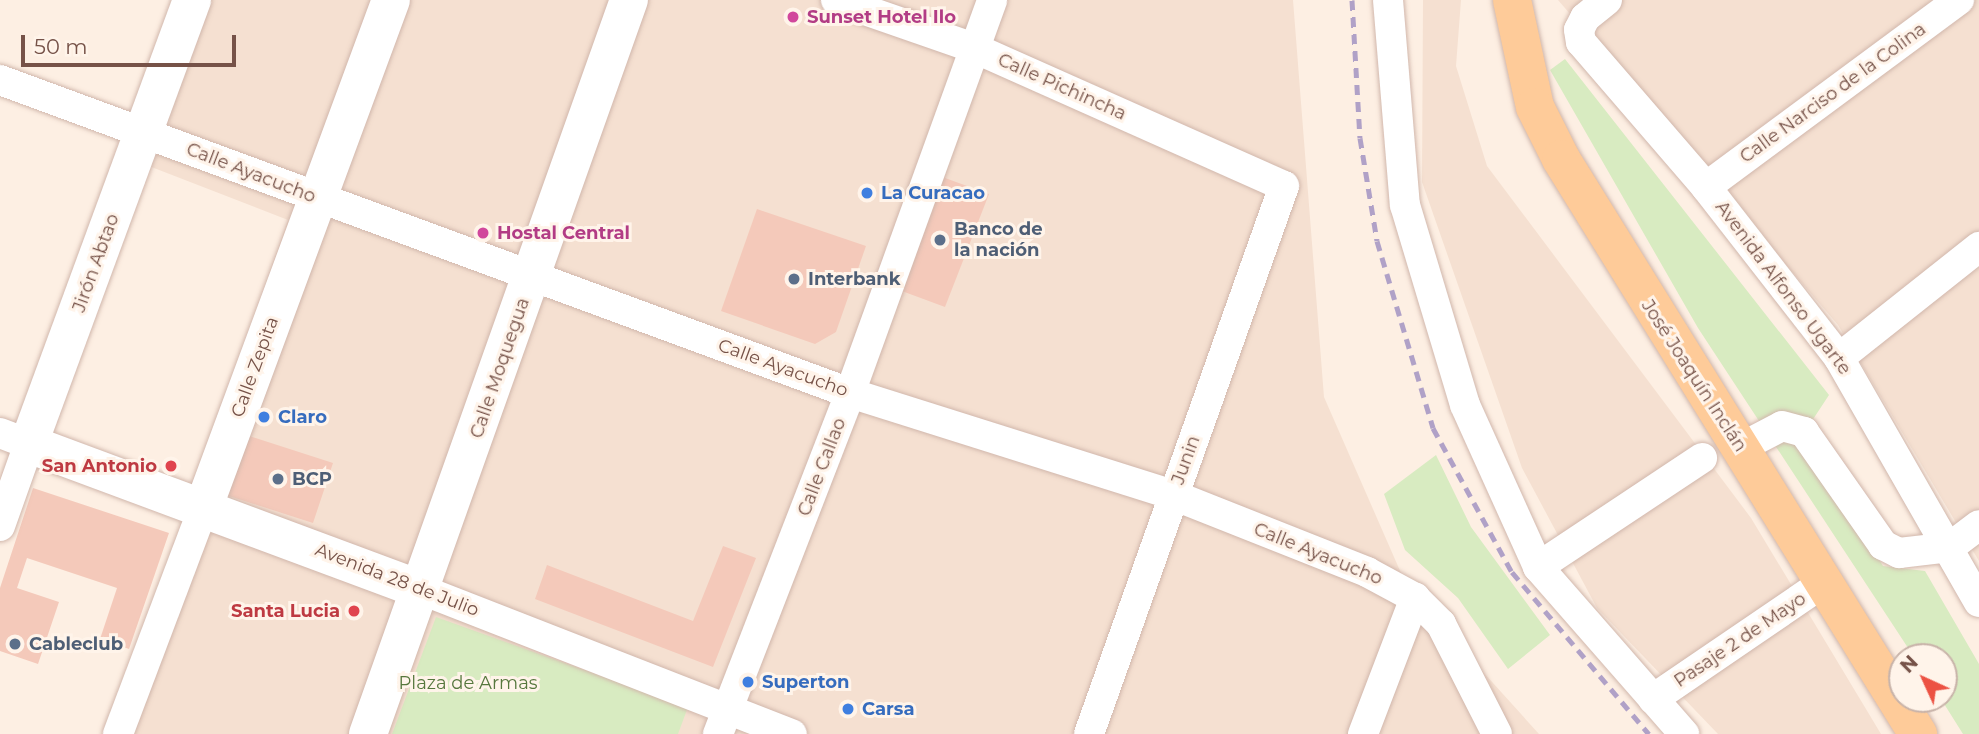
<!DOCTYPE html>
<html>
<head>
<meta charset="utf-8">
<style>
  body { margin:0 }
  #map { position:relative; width:1979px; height:734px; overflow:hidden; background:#fdefe3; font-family:Montserrat,sans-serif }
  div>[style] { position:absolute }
  .residential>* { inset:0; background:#f5e0d1 }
  .green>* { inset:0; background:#d8ebc1 }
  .building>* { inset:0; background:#f4c9ba }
  .roads { filter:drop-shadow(0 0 2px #d1b7ac) drop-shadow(0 0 2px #d1b7ac) }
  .street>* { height:30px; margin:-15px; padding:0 15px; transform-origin:15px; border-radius:15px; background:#fff }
  .secondary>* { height:38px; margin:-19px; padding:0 19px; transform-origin:19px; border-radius:19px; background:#fff }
  .primary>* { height:38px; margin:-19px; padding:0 19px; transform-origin:19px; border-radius:19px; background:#fecb99 }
  .rail>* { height:5px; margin-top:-2.5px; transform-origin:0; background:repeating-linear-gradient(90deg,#b0a1c7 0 10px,transparent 0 17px) }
  .dots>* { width:19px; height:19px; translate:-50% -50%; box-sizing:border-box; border:4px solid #fff4ea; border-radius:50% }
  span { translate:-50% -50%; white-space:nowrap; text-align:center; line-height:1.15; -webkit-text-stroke:6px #fff4ea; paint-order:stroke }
  .hotel-label { font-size:18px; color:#b23c85; font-weight:700 }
  .left { translate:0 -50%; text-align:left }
  .street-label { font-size:18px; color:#765248 }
  .shop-label { font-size:18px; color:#366cbe; font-weight:700 }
  .service-label { font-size:18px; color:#4e5e75; font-weight:700 }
  .health-label { font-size:18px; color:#be3a42; font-weight:700 }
  .right { translate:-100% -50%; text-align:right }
  .park-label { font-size:18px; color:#56773d }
  .north { position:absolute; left:1888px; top:643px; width:70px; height:70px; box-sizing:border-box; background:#fff4ea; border:2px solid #c8b3a9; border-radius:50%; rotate:315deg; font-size:19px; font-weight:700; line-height:28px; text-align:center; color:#765248 }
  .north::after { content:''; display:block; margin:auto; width:24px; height:32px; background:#ec5243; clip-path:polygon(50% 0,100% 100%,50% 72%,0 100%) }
  .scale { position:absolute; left:21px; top:35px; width:215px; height:32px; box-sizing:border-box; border:4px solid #765248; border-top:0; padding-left:9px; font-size:21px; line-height:24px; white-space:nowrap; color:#765248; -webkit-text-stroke:5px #fff4ea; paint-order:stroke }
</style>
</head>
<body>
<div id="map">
  <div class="residential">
    <i style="clip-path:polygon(187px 0,1293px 0,1324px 397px,1408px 589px,1539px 734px,108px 734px,288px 220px,123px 156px)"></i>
    <i style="clip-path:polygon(1423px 0,1461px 0,1456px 66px,1487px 166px,1751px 518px,1881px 734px,1718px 734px,1597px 608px,1522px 468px,1422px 182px)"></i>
    <i style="clip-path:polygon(1558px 0,1979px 0,1979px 561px,1838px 325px)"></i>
  </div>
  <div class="green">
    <i style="clip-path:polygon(1565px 59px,1829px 395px,1802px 436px,1883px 566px,1925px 571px,1979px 664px,1979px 734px,1963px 734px,1941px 699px,1944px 657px,1914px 657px,1698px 328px,1550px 70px)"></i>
    <i style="clip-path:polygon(1436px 455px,1471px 527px,1550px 635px,1508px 669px,1458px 598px,1405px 550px,1384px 494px)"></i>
    <i style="clip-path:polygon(436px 617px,688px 707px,678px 734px,392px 734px)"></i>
  </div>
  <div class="building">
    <i style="clip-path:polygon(934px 174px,989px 194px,945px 307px,891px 287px)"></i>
    <i style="clip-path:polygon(757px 209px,866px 246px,836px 332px,815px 344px,721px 311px)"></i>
    <i style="clip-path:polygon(243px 434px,333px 463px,313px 523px,223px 494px)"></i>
    <i style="clip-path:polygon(33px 488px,169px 533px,129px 649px,100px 639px,117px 588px,27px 558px,17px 588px,59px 602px,38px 664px,0 651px,0 588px)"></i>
    <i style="clip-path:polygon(723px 546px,756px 558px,713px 667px,535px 599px,547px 565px,693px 621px)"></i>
  </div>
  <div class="roads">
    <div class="street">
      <i style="left:836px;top:0;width:146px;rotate:19.2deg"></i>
      <i style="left:974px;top:48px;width:339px;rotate:24deg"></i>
      <i style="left:1284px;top:186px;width:582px;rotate:109.59deg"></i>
      <i style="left:1388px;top:0;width:206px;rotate:85.3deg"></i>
      <i style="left:1405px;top:205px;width:209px;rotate:73.3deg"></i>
      <i style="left:1465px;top:405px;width:178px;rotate:65.7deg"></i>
      <i style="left:1538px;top:567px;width:222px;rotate:48.8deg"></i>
      <i style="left:1607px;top:0;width:28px;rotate:141deg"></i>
      <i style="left:1585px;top:18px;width:13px;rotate:117deg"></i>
      <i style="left:1579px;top:30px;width:12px;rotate:81deg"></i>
      <i style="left:1581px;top:42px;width:191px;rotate:49.2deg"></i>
      <i style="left:1706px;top:187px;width:217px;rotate:52.1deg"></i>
      <i style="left:1839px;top:358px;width:281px;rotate:60.2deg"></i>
      <i style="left:0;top:80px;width:906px;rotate:20.22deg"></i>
      <i style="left:850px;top:393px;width:339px;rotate:17.5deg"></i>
      <i style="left:1173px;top:495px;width:209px;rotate:21.6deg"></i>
      <i style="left:1367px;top:572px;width:55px;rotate:28.4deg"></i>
      <i style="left:1415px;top:598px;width:37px;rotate:45deg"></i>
      <i style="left:1441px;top:624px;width:123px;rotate:63deg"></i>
      <i style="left:1706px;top:187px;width:315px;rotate:-36.5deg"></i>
      <i style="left:1839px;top:358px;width:179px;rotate:-38.4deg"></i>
      <i style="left:0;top:433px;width:31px;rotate:21deg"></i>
      <i style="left:29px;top:444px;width:87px;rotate:109.5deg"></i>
      <i style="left:1740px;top:448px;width:47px;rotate:-27.6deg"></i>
      <i style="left:1782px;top:426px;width:23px;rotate:15deg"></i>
      <i style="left:1804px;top:432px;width:138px;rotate:55deg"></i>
      <i style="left:1883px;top:545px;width:18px;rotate:27deg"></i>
      <i style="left:1899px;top:553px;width:51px;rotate:-6.7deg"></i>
      <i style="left:1950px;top:547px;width:36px;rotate:-37deg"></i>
      <i style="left:1538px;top:567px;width:197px;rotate:-33.6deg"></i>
      <i style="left:422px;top:590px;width:397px;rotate:21.3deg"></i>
      <i style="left:1653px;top:699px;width:209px;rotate:-34.3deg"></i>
      <i style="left:118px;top:734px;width:244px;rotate:-69.3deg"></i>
      <i style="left:718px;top:734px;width:366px;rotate:-68.8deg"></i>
      <i style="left:850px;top:393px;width:418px;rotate:-70.1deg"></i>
      <i style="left:1363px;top:734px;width:146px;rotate:-69.1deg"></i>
    </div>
    <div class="secondary">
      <i style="left:192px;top:0;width:473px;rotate:110.2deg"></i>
      <i style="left:29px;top:444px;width:419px;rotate:20.4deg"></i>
      <i style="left:204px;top:506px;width:539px;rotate:-69.72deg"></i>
      <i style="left:368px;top:734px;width:779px;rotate:-70.43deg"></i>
    </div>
    <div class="primary">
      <i style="left:1512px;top:0;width:109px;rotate:77.9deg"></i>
      <i style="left:1535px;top:107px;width:58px;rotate:63.4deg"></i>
      <i style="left:1561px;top:159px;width:677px;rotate:58.17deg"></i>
    </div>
  </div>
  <div class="rail">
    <i style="left:1352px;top:0;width:138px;rotate:86.7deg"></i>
    <i style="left:1360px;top:138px;width:104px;rotate:80.6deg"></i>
    <i style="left:1377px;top:241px;width:195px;rotate:73.3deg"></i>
    <i style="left:1433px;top:428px;width:164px;rotate:61.3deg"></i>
    <i style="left:1512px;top:572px;width:212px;rotate:49.8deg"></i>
  </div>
  <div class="dots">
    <i style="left:793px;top:17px;background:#d1479c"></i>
    <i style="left:867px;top:193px;background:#3f7fe0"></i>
    <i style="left:483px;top:233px;background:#d1479c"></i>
    <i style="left:940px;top:240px;background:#5c6f8a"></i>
    <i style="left:794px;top:279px;background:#5c6f8a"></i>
    <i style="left:264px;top:417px;background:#3f7fe0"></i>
    <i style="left:171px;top:466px;background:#e0444e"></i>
    <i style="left:278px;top:479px;background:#5c6f8a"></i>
    <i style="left:354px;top:611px;background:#e0444e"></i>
    <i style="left:15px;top:644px;background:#5c6f8a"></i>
    <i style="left:748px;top:682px;background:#3f7fe0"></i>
    <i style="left:848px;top:709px;background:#3f7fe0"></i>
  </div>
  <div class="hotel-label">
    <span class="left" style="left:807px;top:17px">Sunset Hotel Ilo</span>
    <span class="left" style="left:497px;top:233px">Hostal Central</span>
  </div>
  <div class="street-label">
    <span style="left:1062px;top:87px;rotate:24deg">Calle Pichincha</span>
    <span style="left:1833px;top:93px;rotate:-36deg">Calle Narciso de la Colina</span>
    <span style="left:251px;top:173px;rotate:21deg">Calle Ayacucho</span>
    <span style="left:96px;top:263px;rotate:-70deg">Jirón Abtao</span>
    <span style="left:1783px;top:288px;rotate:53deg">Avenida Alfonso Ugarte</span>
    <span style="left:255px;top:367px;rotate:-70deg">Calle Zepita</span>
    <span style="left:500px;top:368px;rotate:-71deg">Calle Moquegua</span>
    <span style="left:783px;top:368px;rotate:20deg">Calle Ayacucho</span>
    <span style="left:1694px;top:376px;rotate:57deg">José Joaquín Inclán</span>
    <span style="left:1186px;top:460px;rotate:-70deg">Junin</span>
    <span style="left:822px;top:467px;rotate:-69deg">Calle Callao</span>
    <span style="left:1318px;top:554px;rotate:22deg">Calle Ayacucho</span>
    <span style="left:397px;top:580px;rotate:21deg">Avenida 28 de Julio</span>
    <span style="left:1740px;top:640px;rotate:-34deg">Pasaje 2 de Mayo</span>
  </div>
  <div class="shop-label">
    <span class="left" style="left:881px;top:193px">La Curacao</span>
    <span class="left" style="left:278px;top:417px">Claro</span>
    <span class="left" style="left:762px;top:682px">Superton</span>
    <span class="left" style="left:862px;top:709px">Carsa</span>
  </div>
  <div class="service-label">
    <span class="left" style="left:954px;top:240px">Banco de<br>la nación</span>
    <span class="left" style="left:808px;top:279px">Interbank</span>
    <span class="left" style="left:292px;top:479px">BCP</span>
    <span class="left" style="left:29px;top:644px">Cableclub</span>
  </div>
  <div class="health-label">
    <span class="right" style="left:157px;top:466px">San Antonio</span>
    <span class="right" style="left:340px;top:611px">Santa Lucia</span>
  </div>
  <div class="park-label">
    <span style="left:468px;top:683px">Plaza de Armas</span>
  </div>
  <div class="north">N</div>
  <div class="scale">50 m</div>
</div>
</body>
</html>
